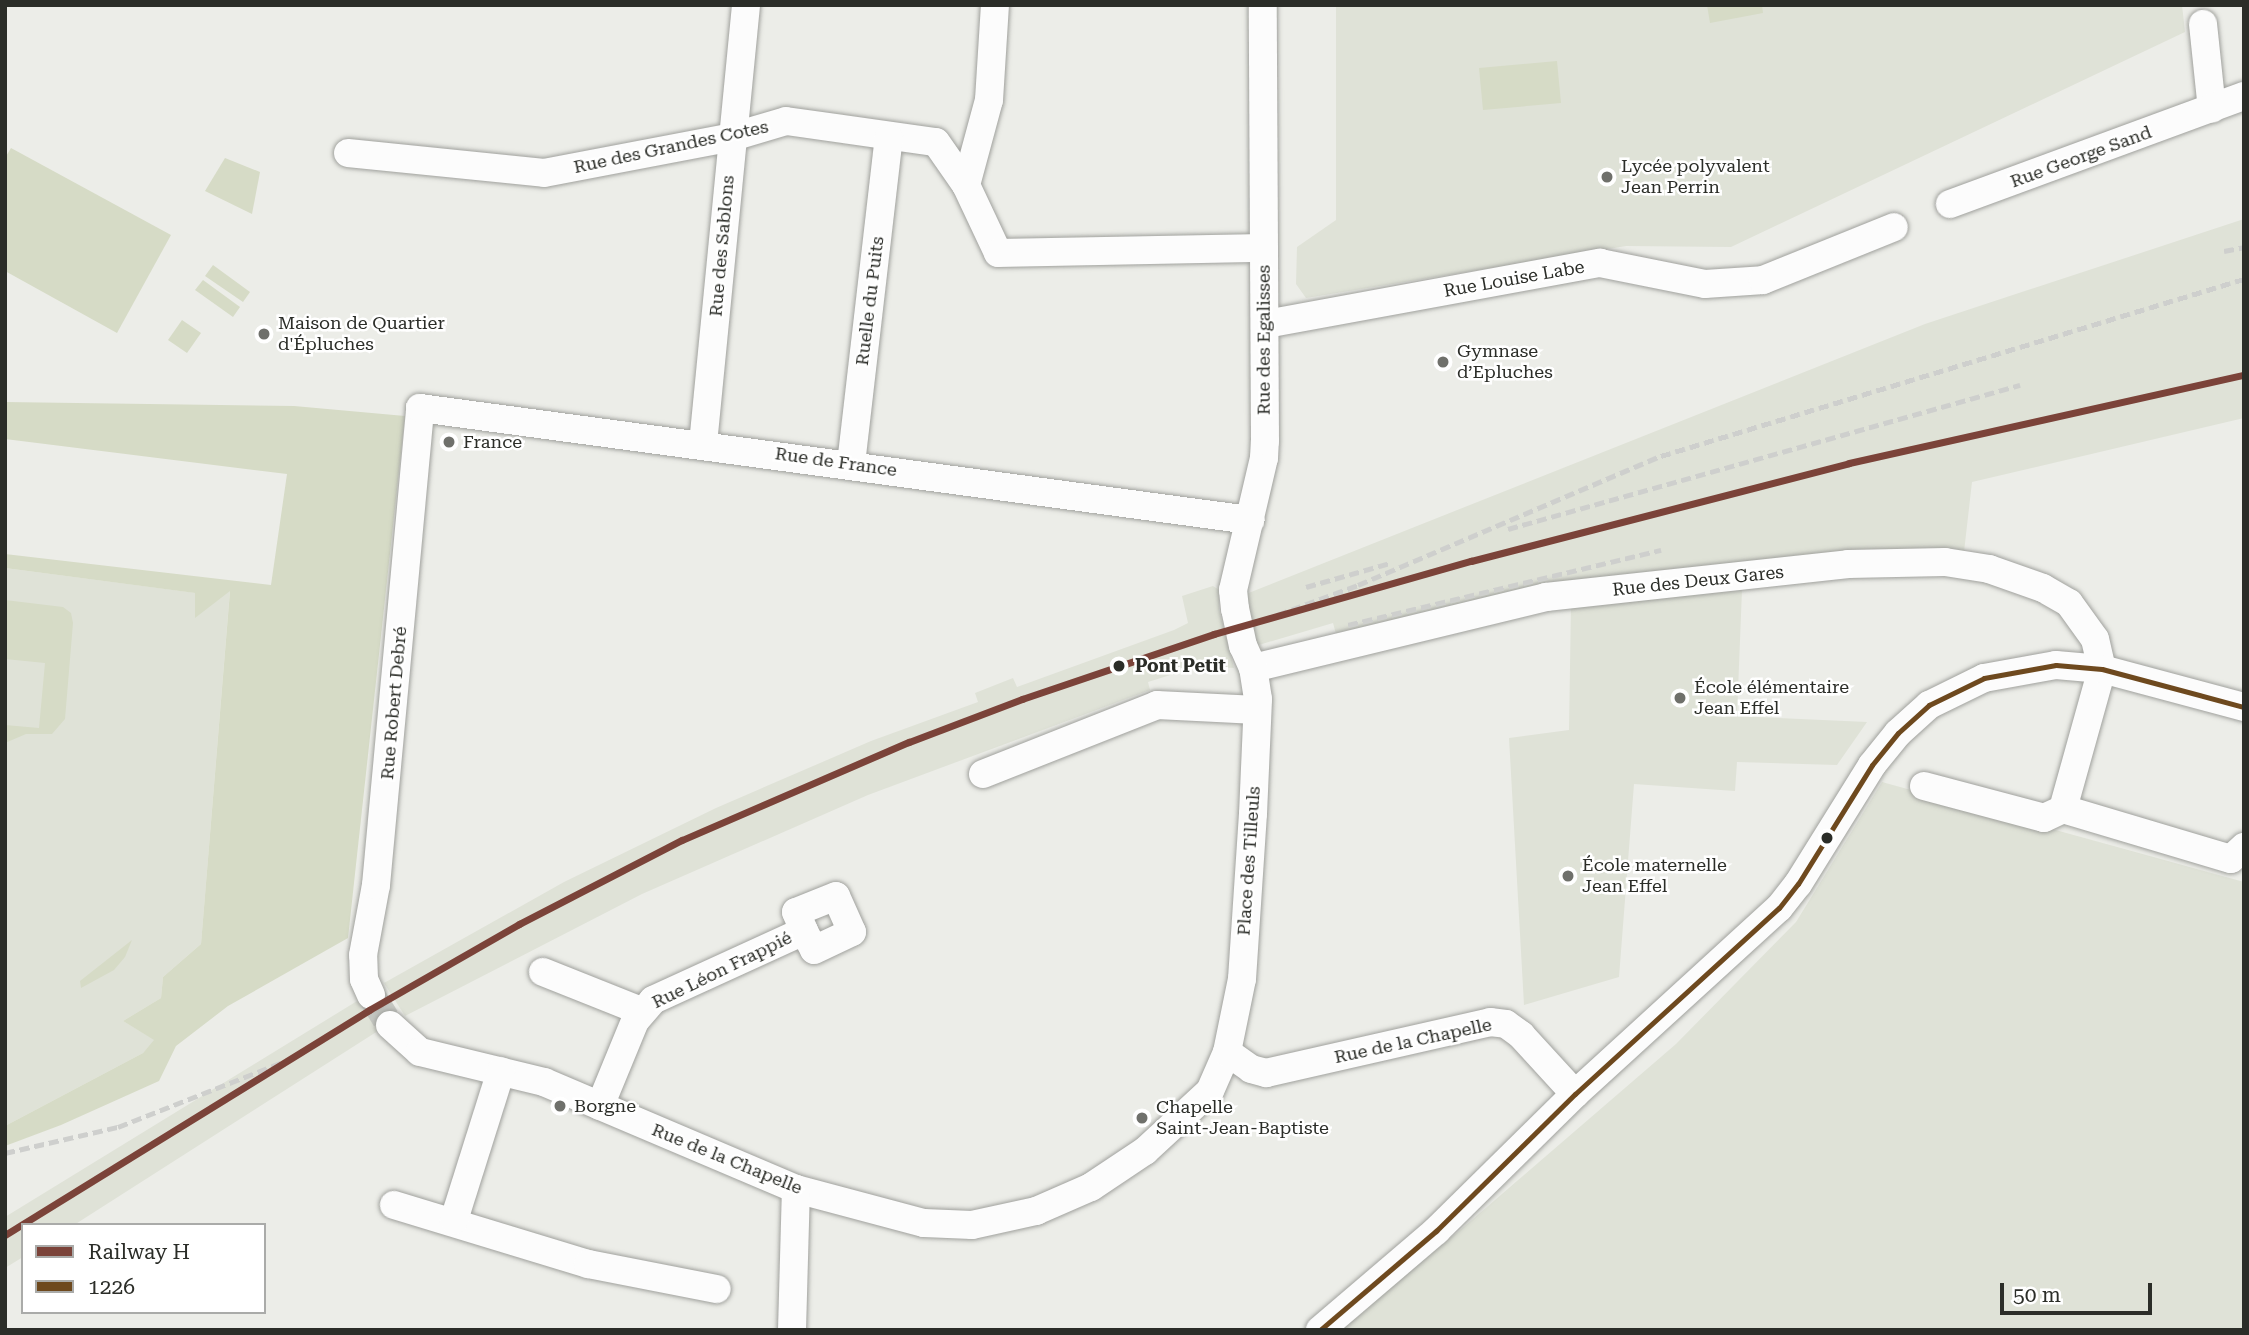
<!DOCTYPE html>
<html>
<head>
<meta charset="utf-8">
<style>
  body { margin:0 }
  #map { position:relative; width:2249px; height:1335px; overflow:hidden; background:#ecede8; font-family:"Roboto Serif",serif }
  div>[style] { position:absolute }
  .built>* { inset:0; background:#dfe2d7 }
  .green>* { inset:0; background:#d6dbc6 }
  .minor-tunnel>* { height:28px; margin-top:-14px; transform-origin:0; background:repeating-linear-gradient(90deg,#c5c7c2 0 28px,transparent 0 42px) }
  .roads { filter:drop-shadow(0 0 2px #a0a19d) drop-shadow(0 0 2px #a0a19d) }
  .minor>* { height:28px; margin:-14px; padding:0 14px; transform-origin:14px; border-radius:14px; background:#fcfcfc }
  .rail>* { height:5px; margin-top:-2.5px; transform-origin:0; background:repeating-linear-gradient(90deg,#cecfcd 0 10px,transparent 0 15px) }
  .bus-1>* { height:5px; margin:-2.5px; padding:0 2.5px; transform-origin:2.5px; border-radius:2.5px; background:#6e491e }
  .rail-1>* { height:7px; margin:-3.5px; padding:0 3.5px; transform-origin:3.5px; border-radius:3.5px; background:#7b4339 }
  .dots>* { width:19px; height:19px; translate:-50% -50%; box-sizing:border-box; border:4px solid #fff; border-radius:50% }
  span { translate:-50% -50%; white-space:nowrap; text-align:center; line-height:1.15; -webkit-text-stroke:5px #fff; paint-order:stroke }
  .street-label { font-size:18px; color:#2b2d28 }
  .poi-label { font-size:18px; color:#2b2d28 }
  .left { translate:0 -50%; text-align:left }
  .stop-label { font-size:18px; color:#2b2d28; font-weight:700 }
  .frame { position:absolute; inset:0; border:7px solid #2b2d28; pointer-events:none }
  .legend { position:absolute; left:21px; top:1223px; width:245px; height:91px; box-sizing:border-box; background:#fff; border:2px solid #aaaba9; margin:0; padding:9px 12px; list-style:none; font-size:21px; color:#2b2d28 }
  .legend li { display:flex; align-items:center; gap:14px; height:35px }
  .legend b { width:35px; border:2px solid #aaaba9 }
  .scale { position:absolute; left:2000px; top:1283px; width:152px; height:32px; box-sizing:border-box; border:4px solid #2b2d28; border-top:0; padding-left:9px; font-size:21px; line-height:24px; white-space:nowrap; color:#2b2d28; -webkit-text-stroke:5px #fff; paint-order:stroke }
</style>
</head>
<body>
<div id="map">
  <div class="built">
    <i style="clip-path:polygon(1336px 5px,2182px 5px,2185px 32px,1731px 247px,1626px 246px,1306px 298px,1296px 284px,1297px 247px,1336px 220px)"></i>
    <i style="clip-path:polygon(2244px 219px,2244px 418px,1972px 482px,1964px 552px,1337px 638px,1333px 623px,1252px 647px,1246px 594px,1925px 324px)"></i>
    <i style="clip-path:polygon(5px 568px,196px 593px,195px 616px,230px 590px,201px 944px,163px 977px,161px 998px,123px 1021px,155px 1040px,143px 1053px,5px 1126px)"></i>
    <i style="clip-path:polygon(1213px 586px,1219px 590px,1219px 610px,1234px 668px,1199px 666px,1148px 682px,1150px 690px,868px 795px,642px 894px,405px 1016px,384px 983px,564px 882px,716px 808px,871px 741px,978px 702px,975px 693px,1013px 678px,1017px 687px,1174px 630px,1188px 623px,1182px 596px)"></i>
    <i style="clip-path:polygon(1742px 590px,1737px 716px,1867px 722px,1837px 765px,1737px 762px,1735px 791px,1634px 784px,1619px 977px,1524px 1005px,1509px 738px,1569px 730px,1571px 604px)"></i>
    <i style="clip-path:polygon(1882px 782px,2244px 882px,2244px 1330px,1334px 1330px,1458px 1232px,1676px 1044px,1796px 922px)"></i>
    <i style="clip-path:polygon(362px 998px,381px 1029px,74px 1225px,23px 1225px,23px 1257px,5px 1268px,5px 1217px)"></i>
  </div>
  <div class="green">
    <i style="clip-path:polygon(1707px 5px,1762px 5px,1763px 13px,1710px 23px)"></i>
    <i style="clip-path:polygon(1557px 61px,1561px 103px,1483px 110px,1479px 68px)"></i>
    <i style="clip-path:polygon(11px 148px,171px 235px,117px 333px,5px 271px,5px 158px)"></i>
    <i style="clip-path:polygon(225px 158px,260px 172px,252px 214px,205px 191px)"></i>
    <i style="clip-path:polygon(213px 265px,250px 292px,243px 302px,205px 276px)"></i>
    <i style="clip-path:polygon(203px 280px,240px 307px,233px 317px,195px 290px)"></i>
    <i style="clip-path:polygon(182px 320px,201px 333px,187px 353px,168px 340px)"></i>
    <i style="clip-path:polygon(5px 402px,294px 406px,405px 416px,348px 938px,228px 1006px,176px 1046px,159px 1081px,61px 1125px,5px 1146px,5px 1126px,143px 1053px,154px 1040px,123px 1021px,161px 998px,163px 977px,201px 944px,230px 591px,195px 618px,195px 593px,5px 568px,5px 554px,271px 585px,287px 474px,5px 439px)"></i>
    <i style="clip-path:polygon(5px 600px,63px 607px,71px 613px,73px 623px,65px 719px,52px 734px,26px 734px,5px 743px,5px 725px,39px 728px,45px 663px,5px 659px)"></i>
    <i style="clip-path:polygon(132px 940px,125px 957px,114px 970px,81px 988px,80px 981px)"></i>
  </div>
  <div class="minor-tunnel">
    <i style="left:371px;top:995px;width:36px;rotate:58deg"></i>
  </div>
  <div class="roads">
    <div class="minor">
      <i style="left:2203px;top:24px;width:85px;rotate:84deg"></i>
      <i style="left:348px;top:153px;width:197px;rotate:5.8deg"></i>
      <i style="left:544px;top:173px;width:191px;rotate:-10.8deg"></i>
      <i style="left:732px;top:137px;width:56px;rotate:-16.5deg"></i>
      <i style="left:786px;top:121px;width:151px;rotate:8deg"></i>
      <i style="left:936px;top:142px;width:52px;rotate:55.1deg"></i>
      <i style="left:966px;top:185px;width:75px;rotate:64.8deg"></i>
      <i style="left:998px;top:253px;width:266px;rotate:-1.1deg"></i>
      <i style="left:966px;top:185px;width:88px;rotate:-74.9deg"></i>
      <i style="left:989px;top:100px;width:95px;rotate:-86.4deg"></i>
      <i style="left:1950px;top:204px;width:313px;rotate:-20.2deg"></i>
      <i style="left:1266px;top:324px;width:340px;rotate:-10.4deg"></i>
      <i style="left:1600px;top:263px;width:107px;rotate:11.3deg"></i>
      <i style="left:1705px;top:284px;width:58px;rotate:-3.9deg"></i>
      <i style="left:1763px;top:280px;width:141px;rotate:-22deg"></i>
      <i style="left:703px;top:444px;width:441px;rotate:-84.4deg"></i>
      <i style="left:851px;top:464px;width:328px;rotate:-83.4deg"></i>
      <i style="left:1253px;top:668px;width:301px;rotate:-13.6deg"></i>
      <i style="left:1546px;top:597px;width:304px;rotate:-6.2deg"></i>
      <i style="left:1848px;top:564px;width:97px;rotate:-1.2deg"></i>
      <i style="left:1945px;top:562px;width:45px;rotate:9deg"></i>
      <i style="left:1989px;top:569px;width:57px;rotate:19.4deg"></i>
      <i style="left:2043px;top:588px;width:30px;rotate:30deg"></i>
      <i style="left:2069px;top:603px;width:44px;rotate:54.2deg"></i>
      <i style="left:2095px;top:639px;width:31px;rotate:77deg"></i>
      <i style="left:2102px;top:669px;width:145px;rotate:105.6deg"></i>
      <i style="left:2063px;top:809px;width:175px;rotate:16.6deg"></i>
      <i style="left:2231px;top:859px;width:18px;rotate:-43deg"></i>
      <i style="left:983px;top:774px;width:187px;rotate:-21.6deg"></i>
      <i style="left:1157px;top:705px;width:100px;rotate:2.9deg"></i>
      <i style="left:1924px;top:786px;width:124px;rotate:14.9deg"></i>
      <i style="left:2044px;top:818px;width:21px;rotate:-25deg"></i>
      <i style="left:543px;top:972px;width:105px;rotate:21.7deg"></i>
      <i style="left:371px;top:995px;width:17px;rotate:-114deg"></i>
      <i style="left:364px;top:979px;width:24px;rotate:-92deg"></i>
      <i style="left:363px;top:955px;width:71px;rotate:-79.5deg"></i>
      <i style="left:376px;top:885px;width:479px;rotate:-84.7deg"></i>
      <i style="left:420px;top:408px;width:838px;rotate:7.69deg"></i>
      <i style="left:390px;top:1025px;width:40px;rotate:42deg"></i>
      <i style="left:420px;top:1052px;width:128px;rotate:13.6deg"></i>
      <i style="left:544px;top:1082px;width:274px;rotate:23deg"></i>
      <i style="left:796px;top:1189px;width:132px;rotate:14.9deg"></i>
      <i style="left:924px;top:1223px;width:48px;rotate:2.4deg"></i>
      <i style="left:972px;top:1225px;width:66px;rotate:-12.3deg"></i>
      <i style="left:1036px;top:1211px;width:60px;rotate:-23.6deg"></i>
      <i style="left:1091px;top:1187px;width:65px;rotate:-33.7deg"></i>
      <i style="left:1145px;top:1151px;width:88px;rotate:-42.7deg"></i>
      <i style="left:1210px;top:1091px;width:43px;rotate:-66.4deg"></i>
      <i style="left:1227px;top:1052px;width:75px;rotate:-78.4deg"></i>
      <i style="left:1242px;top:979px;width:165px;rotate:-86.2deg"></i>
      <i style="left:1253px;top:814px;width:115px;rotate:-87.5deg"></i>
      <i style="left:1258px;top:699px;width:31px;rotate:-99deg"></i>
      <i style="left:1253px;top:668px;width:24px;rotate:-114deg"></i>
      <i style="left:1243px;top:646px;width:38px;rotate:-102deg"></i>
      <i style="left:1235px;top:609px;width:19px;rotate:-96deg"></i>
      <i style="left:1233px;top:590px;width:136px;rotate:-76.8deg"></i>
      <i style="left:1264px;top:458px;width:17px;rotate:-87deg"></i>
      <i style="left:1265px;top:441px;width:436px;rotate:-90.3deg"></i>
      <i style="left:1227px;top:1052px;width:29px;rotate:35deg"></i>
      <i style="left:1251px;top:1069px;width:16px;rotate:15deg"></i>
      <i style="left:1266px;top:1073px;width:230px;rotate:-12.8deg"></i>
      <i style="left:1490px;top:1022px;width:16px;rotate:7deg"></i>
      <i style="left:1506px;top:1024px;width:19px;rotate:36deg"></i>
      <i style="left:1521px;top:1035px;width:80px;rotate:47.5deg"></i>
      <i style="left:600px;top:1106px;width:92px;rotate:-67.6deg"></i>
      <i style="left:635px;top:1021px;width:28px;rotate:-49deg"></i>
      <i style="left:653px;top:1000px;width:166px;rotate:-24.6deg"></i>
      <i style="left:804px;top:931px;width:21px;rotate:62deg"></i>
      <i style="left:814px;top:950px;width:42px;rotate:-25.3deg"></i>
      <i style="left:852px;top:932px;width:39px;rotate:-114deg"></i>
      <i style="left:836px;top:896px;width:43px;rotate:158.2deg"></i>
      <i style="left:796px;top:912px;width:21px;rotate:67deg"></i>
      <i style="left:394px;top:1205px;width:203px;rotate:16.9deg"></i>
      <i style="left:588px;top:1264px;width:131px;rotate:11deg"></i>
      <i style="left:454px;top:1220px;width:156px;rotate:-72.5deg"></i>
      <i style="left:792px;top:1330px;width:141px;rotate:-88.4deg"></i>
      <i style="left:1320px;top:1330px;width:153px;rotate:-40.5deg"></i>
      <i style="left:1436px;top:1231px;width:195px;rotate:-44.6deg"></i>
      <i style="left:1575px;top:1094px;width:276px;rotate:-42.4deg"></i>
      <i style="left:1779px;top:908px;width:31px;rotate:-52deg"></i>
      <i style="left:1798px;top:884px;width:140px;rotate:-58.1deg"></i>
      <i style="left:1872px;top:765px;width:41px;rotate:-50.9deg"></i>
      <i style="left:1898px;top:733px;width:42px;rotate:-42.1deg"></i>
      <i style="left:1929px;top:705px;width:61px;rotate:-26.1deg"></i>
      <i style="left:1984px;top:678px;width:73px;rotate:-10.2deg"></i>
      <i style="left:2056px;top:665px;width:46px;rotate:5deg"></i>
      <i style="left:2102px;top:669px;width:147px;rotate:15deg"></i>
    </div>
  </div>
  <div class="rail">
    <i style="left:2224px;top:251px;width:20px;rotate:-11deg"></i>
    <i style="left:1508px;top:529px;width:532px;rotate:-15.71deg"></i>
    <i style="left:1306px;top:587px;width:87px;rotate:-15.9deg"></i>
    <i style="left:1263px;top:620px;width:101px;rotate:-20.2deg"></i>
    <i style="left:1358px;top:585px;width:329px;rotate:-23.1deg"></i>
    <i style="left:1661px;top:456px;width:609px;rotate:-16.89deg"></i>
    <i style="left:1348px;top:625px;width:322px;rotate:-13.5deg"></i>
    <i style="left:5px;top:1153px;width:116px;rotate:-13deg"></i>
    <i style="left:118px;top:1127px;width:183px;rotate:-21.5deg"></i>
  </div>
  <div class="bus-1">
    <i style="left:1320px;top:1330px;width:153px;rotate:-40.5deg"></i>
    <i style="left:1436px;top:1231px;width:195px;rotate:-44.6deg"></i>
    <i style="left:1575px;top:1094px;width:276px;rotate:-42.4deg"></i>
    <i style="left:1779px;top:908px;width:31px;rotate:-52deg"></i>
    <i style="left:1798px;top:884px;width:140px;rotate:-58.1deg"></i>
    <i style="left:1872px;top:765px;width:41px;rotate:-50.9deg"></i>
    <i style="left:1898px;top:733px;width:42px;rotate:-42.1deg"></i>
    <i style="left:1929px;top:705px;width:61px;rotate:-26.1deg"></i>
    <i style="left:1984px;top:678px;width:73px;rotate:-10.2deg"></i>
    <i style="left:2056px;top:665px;width:46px;rotate:5deg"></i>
    <i style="left:2102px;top:669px;width:147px;rotate:15deg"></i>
  </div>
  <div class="rail-1">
    <i style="left:5px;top:1235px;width:428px;rotate:-31.7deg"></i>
    <i style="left:369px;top:1010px;width:173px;rotate:-29.8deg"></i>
    <i style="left:519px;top:924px;width:183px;rotate:-27.3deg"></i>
    <i style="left:682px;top:840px;width:247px;rotate:-23.4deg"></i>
    <i style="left:909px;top:742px;width:121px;rotate:-20.8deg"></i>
    <i style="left:1022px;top:699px;width:203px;rotate:-18.7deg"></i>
    <i style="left:1214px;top:634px;width:267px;rotate:-15.9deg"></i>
    <i style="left:1471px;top:561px;width:390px;rotate:-14.5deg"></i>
    <i style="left:1849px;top:463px;width:405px;rotate:-12.6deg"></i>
  </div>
  <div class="dots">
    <i style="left:1607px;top:177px;background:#6f706b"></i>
    <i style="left:264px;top:334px;background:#6f706b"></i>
    <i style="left:1443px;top:362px;background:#6f706b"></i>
    <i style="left:449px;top:442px;background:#6f706b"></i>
    <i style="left:1119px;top:666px;background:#2b2d28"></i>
    <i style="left:1680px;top:698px;background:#6f706b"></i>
    <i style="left:1827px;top:838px;background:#2b2d28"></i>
    <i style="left:1568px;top:876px;background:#6f706b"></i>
    <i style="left:560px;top:1106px;background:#6f706b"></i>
    <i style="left:1142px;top:1118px;background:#6f706b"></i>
  </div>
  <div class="street-label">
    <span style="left:671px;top:147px;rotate:-12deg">Rue des Grandes Cotes</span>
    <span style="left:2081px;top:157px;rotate:-20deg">Rue George Sand</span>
    <span style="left:722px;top:246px;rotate:-85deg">Rue des Sablons</span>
    <span style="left:1514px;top:279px;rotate:-10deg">Rue Louise Labe</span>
    <span style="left:870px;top:301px;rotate:-83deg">Ruelle du Puits</span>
    <span style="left:1264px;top:340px;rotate:-90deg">Rue des Egalisses</span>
    <span style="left:836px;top:462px;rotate:8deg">Rue de France</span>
    <span style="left:1698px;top:581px;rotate:-6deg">Rue des Deux Gares</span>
    <span style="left:394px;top:703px;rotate:-85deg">Rue Robert Debré</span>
    <span style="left:1249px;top:861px;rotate:-86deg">Place des Tilleuls</span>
    <span style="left:722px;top:970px;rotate:-26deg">Rue Léon Frappié</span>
    <span style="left:1413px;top:1041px;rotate:-12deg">Rue de la Chapelle</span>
    <span style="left:727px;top:1159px;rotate:22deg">Rue de la Chapelle</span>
  </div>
  <div class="poi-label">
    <span class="left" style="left:1621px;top:177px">Lycée polyvalent<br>Jean Perrin</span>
    <span class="left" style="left:278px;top:334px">Maison de Quartier<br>d'Épluches</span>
    <span class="left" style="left:1457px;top:362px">Gymnase<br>d’Epluches</span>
    <span class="left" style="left:463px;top:442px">France</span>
    <span class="left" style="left:1694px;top:698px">École élémentaire<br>Jean Effel</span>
    <span class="left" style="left:1582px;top:876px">École maternelle<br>Jean Effel</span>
    <span class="left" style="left:574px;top:1106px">Borgne</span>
    <span class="left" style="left:1156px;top:1118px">Chapelle<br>Saint-Jean-Baptiste</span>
  </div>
  <div class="stop-label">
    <span class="left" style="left:1135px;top:666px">Pont Petit</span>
  </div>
  <div class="frame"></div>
  <ul class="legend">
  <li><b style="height:9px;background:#7b4339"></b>Railway H</li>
  <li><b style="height:9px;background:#6e491e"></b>1226</li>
  </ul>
  <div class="scale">50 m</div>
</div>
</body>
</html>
